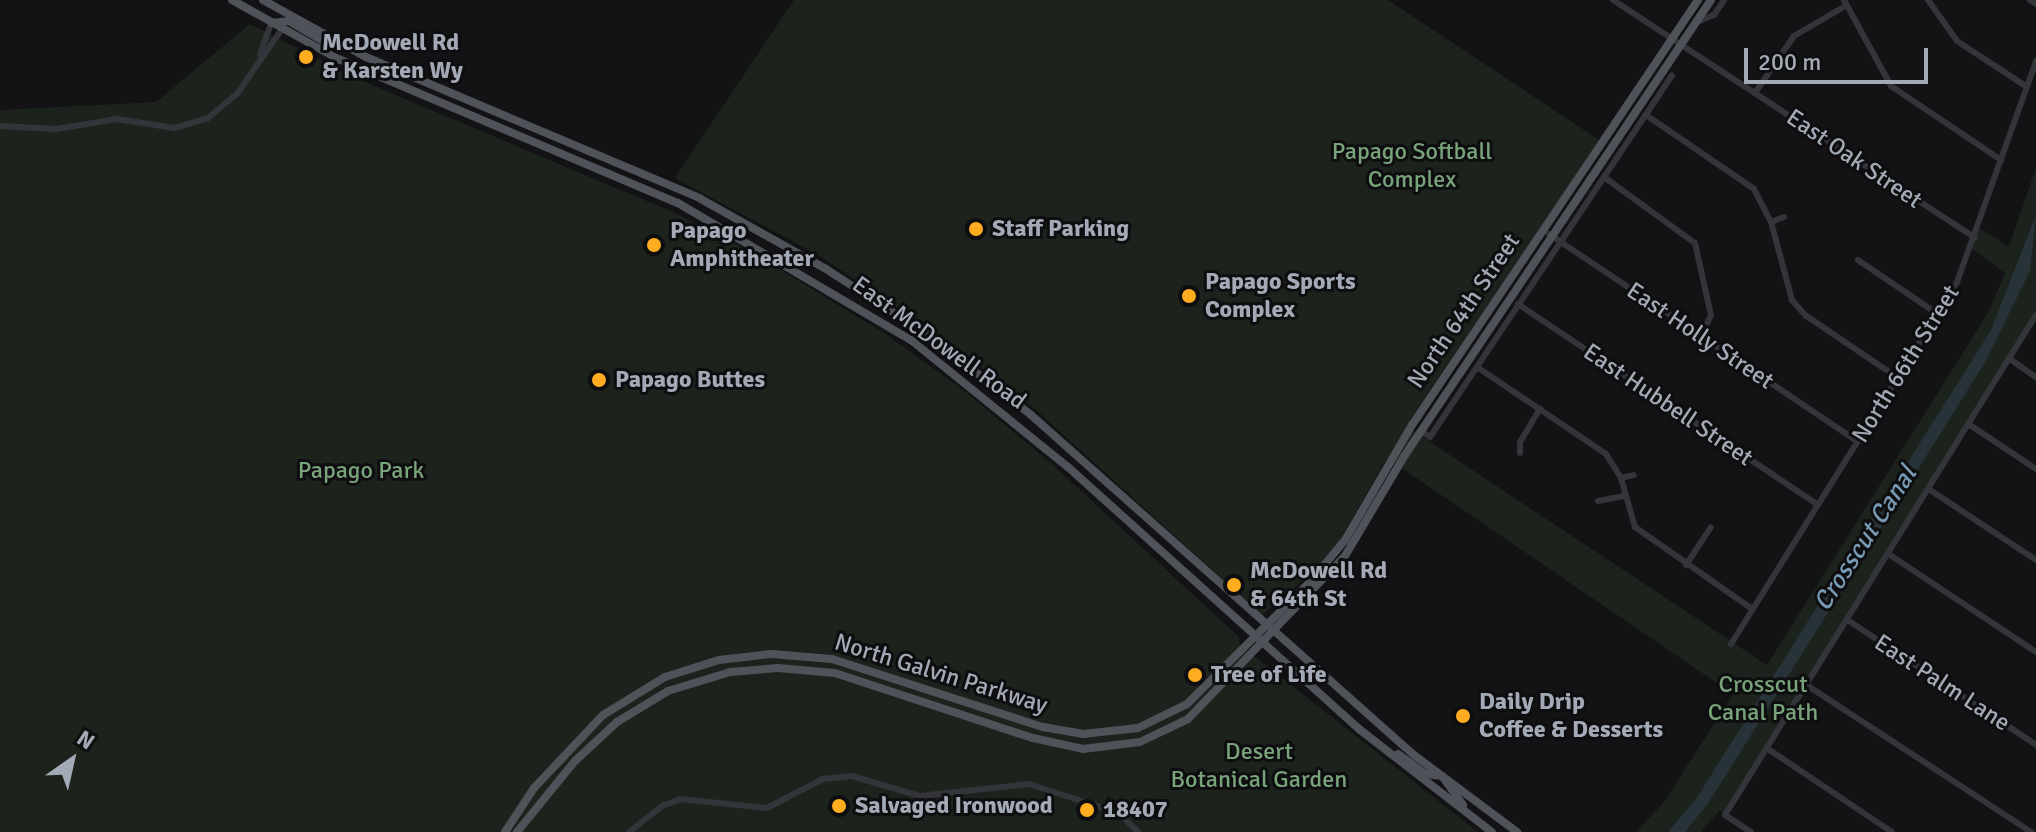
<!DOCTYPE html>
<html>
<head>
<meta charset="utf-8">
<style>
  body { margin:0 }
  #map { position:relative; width:2036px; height:832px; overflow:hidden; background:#131315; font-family:Signika,sans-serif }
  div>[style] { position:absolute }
  .green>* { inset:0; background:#1b231c }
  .water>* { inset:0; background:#283239 }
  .minor>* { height:6px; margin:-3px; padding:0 3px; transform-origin:3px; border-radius:3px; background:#34353a }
  .major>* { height:8px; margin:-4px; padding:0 4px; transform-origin:4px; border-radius:4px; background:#4f5259 }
  .dots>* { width:22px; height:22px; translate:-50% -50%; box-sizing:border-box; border:4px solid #0e0e10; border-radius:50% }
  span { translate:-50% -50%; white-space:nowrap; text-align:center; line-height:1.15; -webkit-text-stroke:6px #0e0e10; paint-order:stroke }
  .poi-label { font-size:24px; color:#a3aab6; font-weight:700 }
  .left { translate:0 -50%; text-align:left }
  .park-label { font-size:24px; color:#79a37a }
  .street-label { font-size:24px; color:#a3aab6 }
  .water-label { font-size:26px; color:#779ab4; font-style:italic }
  .north { position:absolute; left:32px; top:720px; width:80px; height:80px; -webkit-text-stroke:6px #0e0e10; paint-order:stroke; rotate:34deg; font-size:22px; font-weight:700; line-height:32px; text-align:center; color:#a3aab6 }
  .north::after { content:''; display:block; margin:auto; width:28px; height:36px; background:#a3aab6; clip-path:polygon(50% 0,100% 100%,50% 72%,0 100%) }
  .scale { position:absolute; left:1744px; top:48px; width:184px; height:36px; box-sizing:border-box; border:4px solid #a3aab6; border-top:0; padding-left:10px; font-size:24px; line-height:28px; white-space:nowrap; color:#a3aab6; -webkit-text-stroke:6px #0e0e10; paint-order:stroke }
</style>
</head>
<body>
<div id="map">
  <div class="green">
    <i style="clip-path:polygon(794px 0,1388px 0,1599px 140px,1406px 426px,1767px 665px,1989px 311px,2005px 273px,1971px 248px,1978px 227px,2009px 247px,2036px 168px,2036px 315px,1725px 815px,1720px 810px,1701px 832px,1636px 832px,1664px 802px,1733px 694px,1387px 458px,1339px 541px,1318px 567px,1262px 615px,1036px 410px,946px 340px,818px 255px,675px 178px)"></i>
    <i style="clip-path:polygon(250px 24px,358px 79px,675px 213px,755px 254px,887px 335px,966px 392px,1053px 465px,1239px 637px,1240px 645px,1478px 832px,0 832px,0 110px,156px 102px)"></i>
  </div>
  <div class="water">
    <i style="clip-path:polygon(2036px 215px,2030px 271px,1984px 364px,1707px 805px,1685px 832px,1668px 832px,1696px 799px,1991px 330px)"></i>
  </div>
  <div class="minor">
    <i style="left:1613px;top:0;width:433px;rotate:33.3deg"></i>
    <i style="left:1844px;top:0;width:98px;rotate:61.3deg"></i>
    <i style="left:1891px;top:86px;width:133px;rotate:33.9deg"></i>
    <i style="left:1928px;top:0;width:50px;rotate:54.7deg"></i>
    <i style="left:1957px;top:41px;width:84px;rotate:33.3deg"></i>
    <i style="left:2030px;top:0;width:7px;rotate:34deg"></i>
    <i style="left:1695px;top:23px;width:21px;rotate:-23deg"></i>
    <i style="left:1714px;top:15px;width:18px;rotate:-56deg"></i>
    <i style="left:260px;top:54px;width:33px;rotate:-70deg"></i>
    <i style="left:1755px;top:93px;width:69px;rotate:-55.6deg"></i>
    <i style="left:1794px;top:36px;width:61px;rotate:-30.3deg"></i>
    <i style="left:1646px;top:115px;width:131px;rotate:34.4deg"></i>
    <i style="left:1754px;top:189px;width:37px;rotate:63deg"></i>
    <i style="left:1771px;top:222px;width:81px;rotate:74.9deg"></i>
    <i style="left:1792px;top:300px;width:20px;rotate:49deg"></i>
    <i style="left:1805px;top:315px;width:112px;rotate:34.1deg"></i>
    <i style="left:0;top:126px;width:56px;rotate:3.1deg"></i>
    <i style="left:56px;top:129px;width:62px;rotate:-9.3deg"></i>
    <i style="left:117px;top:119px;width:58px;rotate:9deg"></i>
    <i style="left:174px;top:128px;width:35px;rotate:-16deg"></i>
    <i style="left:208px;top:118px;width:38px;rotate:-40deg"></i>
    <i style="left:237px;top:94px;width:79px;rotate:-55.3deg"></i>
    <i style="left:1604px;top:177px;width:112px;rotate:36deg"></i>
    <i style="left:1695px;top:243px;width:74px;rotate:77.5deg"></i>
    <i style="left:1711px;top:315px;width:23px;rotate:115deg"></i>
    <i style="left:1771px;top:222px;width:14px;rotate:-21deg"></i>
    <i style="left:1549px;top:234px;width:372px;rotate:33.9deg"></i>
    <i style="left:1858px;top:260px;width:98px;rotate:34.2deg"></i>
    <i style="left:1518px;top:304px;width:361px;rotate:33.8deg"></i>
    <i style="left:2010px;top:359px;width:32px;rotate:35deg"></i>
    <i style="left:1477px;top:367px;width:156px;rotate:34deg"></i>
    <i style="left:1606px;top:454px;width:28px;rotate:58deg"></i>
    <i style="left:1621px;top:478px;width:51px;rotate:74.1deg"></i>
    <i style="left:1635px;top:527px;width:143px;rotate:35deg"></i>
    <i style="left:1970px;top:425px;width:79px;rotate:33.7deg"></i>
    <i style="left:1421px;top:431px;width:11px;rotate:34deg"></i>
    <i style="left:1430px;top:437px;width:435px;rotate:-56.2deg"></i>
    <i style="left:1520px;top:453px;width:11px;rotate:-90deg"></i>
    <i style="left:1520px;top:442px;width:39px;rotate:-59deg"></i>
    <i style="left:1621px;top:478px;width:13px;rotate:-13deg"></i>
    <i style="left:1930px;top:490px;width:127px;rotate:33.4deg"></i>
    <i style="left:1598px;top:501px;width:25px;rotate:-11deg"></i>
    <i style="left:1890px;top:555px;width:175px;rotate:33.6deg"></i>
    <i style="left:1686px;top:565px;width:45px;rotate:-56.7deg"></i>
    <i style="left:1849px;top:621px;width:224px;rotate:33.5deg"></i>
    <i style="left:1731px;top:644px;width:427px;rotate:-58deg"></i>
    <i style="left:1957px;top:282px;width:235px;rotate:-70.3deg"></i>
    <i style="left:1808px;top:686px;width:267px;rotate:33.2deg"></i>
    <i style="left:1768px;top:749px;width:149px;rotate:33.8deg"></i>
    <i style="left:629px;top:832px;width:42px;rotate:-38.2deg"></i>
    <i style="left:662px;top:806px;width:19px;rotate:-21deg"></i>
    <i style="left:680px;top:799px;width:87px;rotate:5.9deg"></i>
    <i style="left:767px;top:808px;width:63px;rotate:-27.4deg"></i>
    <i style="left:823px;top:779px;width:29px;rotate:-6deg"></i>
    <i style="left:852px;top:776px;width:71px;rotate:16.4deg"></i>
    <i style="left:920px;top:796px;width:110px;rotate:-6.3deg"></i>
    <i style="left:1029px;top:784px;width:95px;rotate:17.9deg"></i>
    <i style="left:1119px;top:813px;width:27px;rotate:45deg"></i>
    <i style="left:1751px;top:832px;width:31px;rotate:-147deg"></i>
    <i style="left:1725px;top:815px;width:589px;rotate:-58.12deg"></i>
  </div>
  <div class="major">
    <i style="left:232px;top:0;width:119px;rotate:29.1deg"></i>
    <i style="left:336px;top:58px;width:371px;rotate:23deg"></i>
    <i style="left:678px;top:203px;width:270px;rotate:30.5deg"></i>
    <i style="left:911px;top:340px;width:202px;rotate:39deg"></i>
    <i style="left:1068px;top:467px;width:392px;rotate:42deg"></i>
    <i style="left:1359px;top:729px;width:168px;rotate:37.8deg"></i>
    <i style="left:263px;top:0;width:118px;rotate:29deg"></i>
    <i style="left:366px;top:57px;width:362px;rotate:22.9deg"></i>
    <i style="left:699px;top:198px;width:145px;rotate:29.2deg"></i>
    <i style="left:826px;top:269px;width:121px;rotate:32.9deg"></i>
    <i style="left:928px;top:335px;width:130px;rotate:37.8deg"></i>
    <i style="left:1031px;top:415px;width:512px;rotate:41.6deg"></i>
    <i style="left:1414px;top:755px;width:129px;rotate:36.8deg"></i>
    <i style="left:272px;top:23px;width:17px;rotate:-7deg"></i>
    <i style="left:289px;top:21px;width:42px;rotate:30.3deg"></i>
    <i style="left:1398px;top:754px;width:34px;rotate:36deg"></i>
    <i style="left:1426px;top:774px;width:16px;rotate:7deg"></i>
    <i style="left:1442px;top:776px;width:36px;rotate:54deg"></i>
    <i style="left:505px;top:832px;width:53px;rotate:-56.6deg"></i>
    <i style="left:534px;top:788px;width:100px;rotate:-46.6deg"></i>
    <i style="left:603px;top:715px;width:73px;rotate:-31.5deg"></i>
    <i style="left:665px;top:677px;width:57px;rotate:-17.5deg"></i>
    <i style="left:719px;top:660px;width:52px;rotate:-6.6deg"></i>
    <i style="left:771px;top:654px;width:61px;rotate:4.7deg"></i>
    <i style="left:832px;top:659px;width:222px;rotate:17.9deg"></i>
    <i style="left:1043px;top:727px;width:41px;rotate:9.9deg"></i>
    <i style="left:1083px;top:734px;width:55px;rotate:-6.2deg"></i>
    <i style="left:1138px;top:728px;width:55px;rotate:-26.1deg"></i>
    <i style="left:1187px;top:704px;width:176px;rotate:-44.8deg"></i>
    <i style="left:1312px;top:580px;width:52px;rotate:-50.5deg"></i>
    <i style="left:1345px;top:540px;width:133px;rotate:-59.8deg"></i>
    <i style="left:1412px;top:425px;width:512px;rotate:-56.06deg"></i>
    <i style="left:517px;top:832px;width:92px;rotate:-50.8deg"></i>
    <i style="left:575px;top:761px;width:57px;rotate:-42.9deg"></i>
    <i style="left:617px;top:722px;width:60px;rotate:-31.3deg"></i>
    <i style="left:668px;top:691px;width:65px;rotate:-17deg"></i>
    <i style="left:730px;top:672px;width:48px;rotate:-4.8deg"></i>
    <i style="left:778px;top:668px;width:57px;rotate:5deg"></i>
    <i style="left:835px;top:673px;width:208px;rotate:18.2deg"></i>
    <i style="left:1033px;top:738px;width:51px;rotate:12.4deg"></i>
    <i style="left:1083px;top:749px;width:57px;rotate:-7deg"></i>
    <i style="left:1140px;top:742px;width:53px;rotate:-25.6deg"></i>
    <i style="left:1188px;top:719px;width:226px;rotate:-46.1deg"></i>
    <i style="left:1345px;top:556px;width:117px;rotate:-59.3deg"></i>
    <i style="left:1405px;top:455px;width:548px;rotate:-56.08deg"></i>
  </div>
  <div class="dots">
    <i style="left:306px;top:57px;background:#fead21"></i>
    <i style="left:976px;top:229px;background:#fead21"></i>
    <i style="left:654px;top:245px;background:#fead21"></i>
    <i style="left:1189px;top:296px;background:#fead21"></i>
    <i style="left:599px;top:380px;background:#fead21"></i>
    <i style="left:1234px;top:585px;background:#fead21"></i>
    <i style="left:1195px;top:675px;background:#fead21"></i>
    <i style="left:1463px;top:716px;background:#fead21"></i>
    <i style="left:839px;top:806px;background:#fead21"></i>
    <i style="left:1087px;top:810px;background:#fead21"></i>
  </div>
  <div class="poi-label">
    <span class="left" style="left:322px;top:57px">McDowell Rd<br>&amp; Karsten Wy</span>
    <span class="left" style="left:992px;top:229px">Staff Parking</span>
    <span class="left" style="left:670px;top:245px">Papago<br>Amphitheater</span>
    <span class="left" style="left:1205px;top:296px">Papago Sports<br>Complex</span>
    <span class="left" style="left:615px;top:380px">Papago Buttes</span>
    <span class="left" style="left:1250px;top:585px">McDowell Rd<br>&amp; 64th St</span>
    <span class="left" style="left:1211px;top:675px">Tree of Life</span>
    <span class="left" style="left:1479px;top:716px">Daily Drip<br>Coffee &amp; Desserts</span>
    <span class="left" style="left:855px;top:806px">Salvaged Ironwood</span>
    <span class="left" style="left:1103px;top:810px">18407</span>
  </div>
  <div class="park-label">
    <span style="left:1412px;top:166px">Papago Softball<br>Complex</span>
    <span style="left:361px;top:471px">Papago Park</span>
    <span style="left:1763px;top:699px">Crosscut<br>Canal Path</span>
    <span style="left:1259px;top:766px">Desert<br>Botanical Garden</span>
  </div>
  <div class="street-label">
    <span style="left:1854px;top:159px;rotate:34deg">East Oak Street</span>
    <span style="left:1464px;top:311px;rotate:-56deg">North 64th Street</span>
    <span style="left:1700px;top:336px;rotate:34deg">East Holly Street</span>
    <span style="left:939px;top:343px;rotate:36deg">East McDowell Road</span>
    <span style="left:1906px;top:364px;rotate:-58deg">North 66th Street</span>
    <span style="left:1668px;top:405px;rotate:34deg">East Hubbell Street</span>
    <span style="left:941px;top:674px;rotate:17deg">North Galvin Parkway</span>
    <span style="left:1942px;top:683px;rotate:33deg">East Palm Lane</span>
  </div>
  <div class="water-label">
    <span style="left:1866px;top:539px;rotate:-57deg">Crosscut Canal</span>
  </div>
  <div class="north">N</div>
  <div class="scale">200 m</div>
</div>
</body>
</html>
